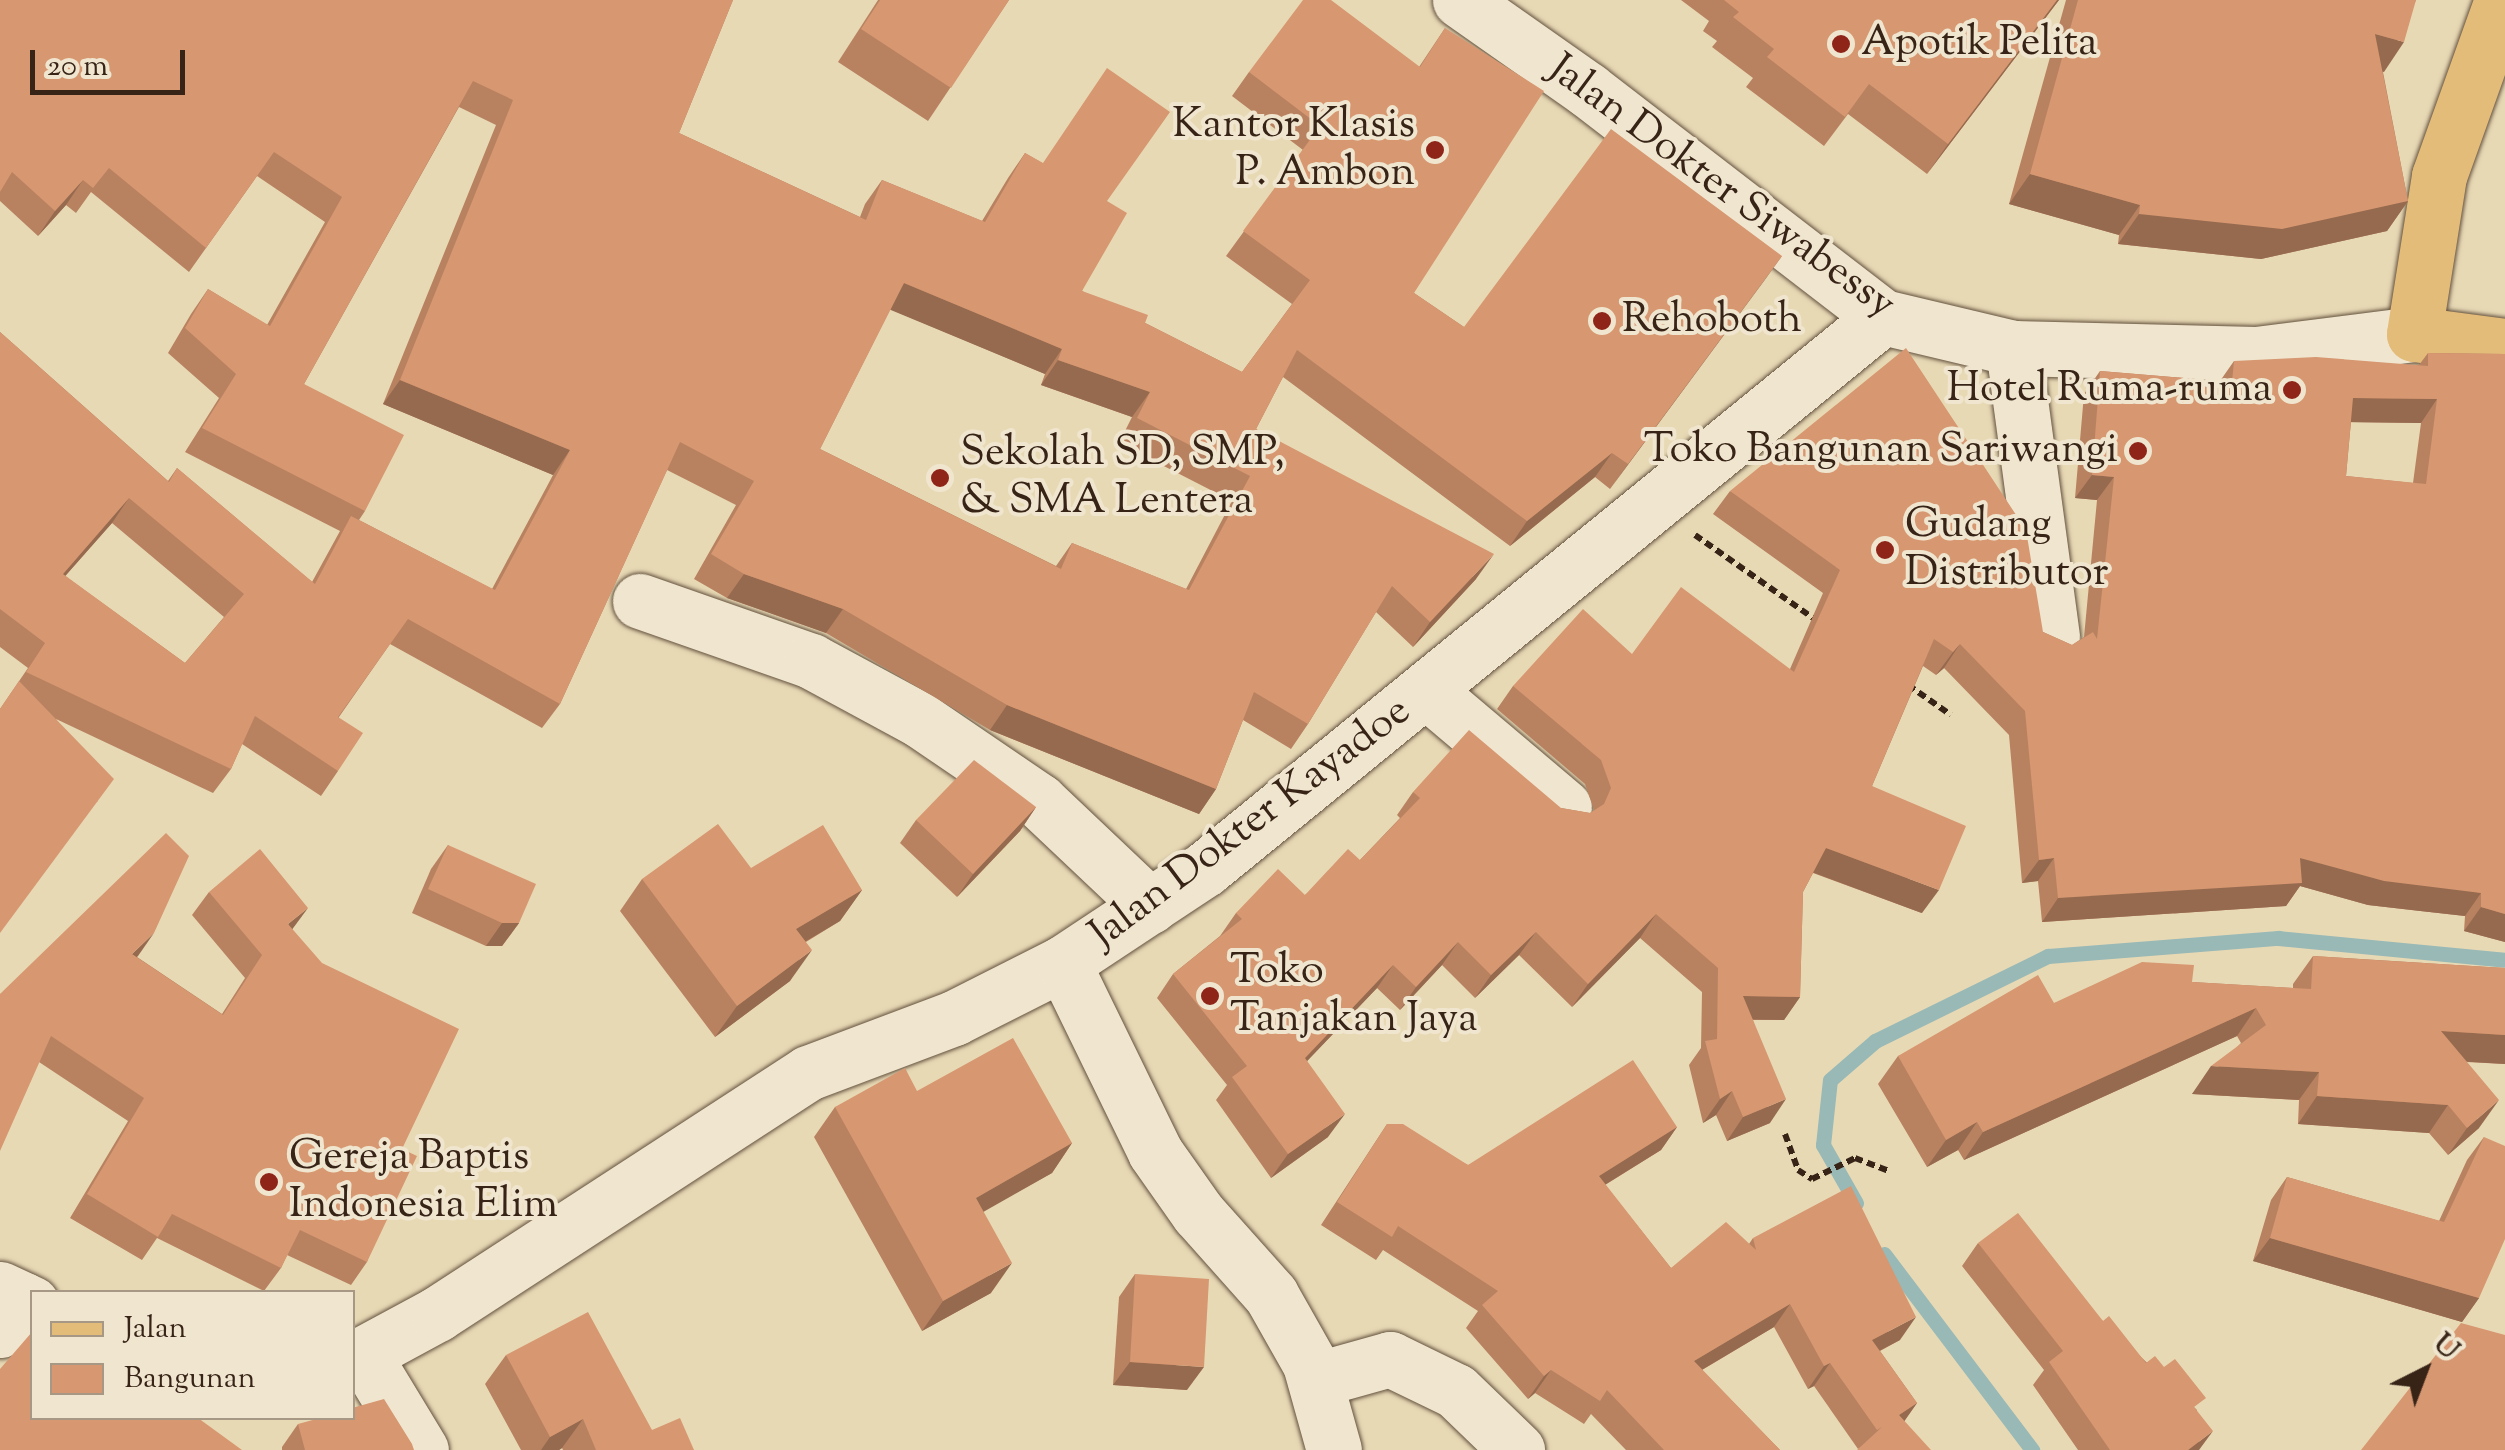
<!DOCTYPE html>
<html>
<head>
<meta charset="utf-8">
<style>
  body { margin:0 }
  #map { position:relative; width:2505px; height:1450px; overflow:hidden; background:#e8d9b5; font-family:"Sorts Mill Goudy",serif }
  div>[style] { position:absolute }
  .stream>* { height:15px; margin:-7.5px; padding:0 7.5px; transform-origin:7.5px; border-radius:7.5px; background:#99b9b6 }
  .path>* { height:6px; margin-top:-3px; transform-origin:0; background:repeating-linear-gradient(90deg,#372417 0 8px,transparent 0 13px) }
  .roads { filter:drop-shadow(0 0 2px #63513e) drop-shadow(0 0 2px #63513e) }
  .minor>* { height:55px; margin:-27.5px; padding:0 27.5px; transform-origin:27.5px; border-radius:27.5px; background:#f0e6cf }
  .tertiary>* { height:55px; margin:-27.5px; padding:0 27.5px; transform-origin:27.5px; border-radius:27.5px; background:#f0e6cf }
  .secondary>* { height:55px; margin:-27.5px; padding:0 27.5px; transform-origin:27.5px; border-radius:27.5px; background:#f0e6cf }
  .primary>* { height:55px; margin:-27.5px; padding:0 27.5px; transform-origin:27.5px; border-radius:27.5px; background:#e4bc7a }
  .wall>* { inset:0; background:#b88261 }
  .shaded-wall>* { inset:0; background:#966a4f }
  .building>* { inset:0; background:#d69771 }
  .dots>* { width:28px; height:28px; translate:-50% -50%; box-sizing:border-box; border:5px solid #f0e6cf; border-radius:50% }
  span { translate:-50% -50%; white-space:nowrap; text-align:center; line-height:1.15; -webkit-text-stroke:8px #f0e6cf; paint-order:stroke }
  .poi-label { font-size:42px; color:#372417 }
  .left { translate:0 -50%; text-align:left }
  .right { translate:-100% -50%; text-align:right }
  .street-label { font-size:42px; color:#372417 }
  .legend { position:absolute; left:30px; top:1290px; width:325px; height:130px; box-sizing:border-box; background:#f0e6cf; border:2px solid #a69885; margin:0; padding:12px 18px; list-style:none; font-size:30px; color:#372417 }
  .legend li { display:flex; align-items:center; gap:20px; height:50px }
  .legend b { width:50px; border:2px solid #a69885 }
  .north { position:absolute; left:2375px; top:1320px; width:100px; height:100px; -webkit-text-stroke:8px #f0e6cf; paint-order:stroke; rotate:42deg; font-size:28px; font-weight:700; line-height:40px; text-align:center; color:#372417 }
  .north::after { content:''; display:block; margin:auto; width:35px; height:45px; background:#372417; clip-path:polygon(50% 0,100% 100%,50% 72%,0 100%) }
  .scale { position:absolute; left:30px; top:50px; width:155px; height:45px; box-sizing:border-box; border:5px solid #372417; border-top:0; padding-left:12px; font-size:30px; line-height:35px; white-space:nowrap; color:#372417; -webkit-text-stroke:8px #f0e6cf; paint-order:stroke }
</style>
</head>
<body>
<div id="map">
  <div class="stream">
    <i style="left:1856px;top:1203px;width:67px;rotate:-119.6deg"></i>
    <i style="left:1823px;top:1145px;width:65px;rotate:-83.9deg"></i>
    <i style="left:1830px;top:1080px;width:60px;rotate:-40.9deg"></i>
    <i style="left:1875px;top:1041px;width:193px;rotate:-26.2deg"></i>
    <i style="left:2048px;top:956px;width:231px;rotate:-4.5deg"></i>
    <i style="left:2278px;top:938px;width:228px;rotate:5.5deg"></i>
    <i style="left:1884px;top:1254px;width:246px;rotate:52.9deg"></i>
  </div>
  <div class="path">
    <i style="left:1695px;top:535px;width:148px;rotate:35.1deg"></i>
    <i style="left:1908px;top:685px;width:52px;rotate:34.9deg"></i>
    <i style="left:1785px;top:1134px;width:38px;rotate:70deg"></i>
    <i style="left:1798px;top:1170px;width:17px;rotate:33deg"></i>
    <i style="left:1812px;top:1179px;width:48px;rotate:-26deg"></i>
    <i style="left:1855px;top:1158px;width:36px;rotate:21deg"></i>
  </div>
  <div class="roads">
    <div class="minor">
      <i style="left:2013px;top:348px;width:292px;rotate:82.3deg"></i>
      <i style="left:640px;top:601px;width:181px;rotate:19.3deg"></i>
      <i style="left:811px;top:661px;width:124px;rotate:28.4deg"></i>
      <i style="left:920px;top:720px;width:144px;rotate:34.2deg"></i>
      <i style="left:1039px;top:801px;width:153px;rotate:43.4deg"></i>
      <i style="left:1428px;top:692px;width:178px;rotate:40.2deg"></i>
      <i style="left:1063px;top:963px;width:210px;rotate:64deg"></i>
      <i style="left:1155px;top:1152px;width:75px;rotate:54.8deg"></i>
      <i style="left:1198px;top:1213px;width:110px;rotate:48.3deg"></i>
      <i style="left:1271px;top:1295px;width:79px;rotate:60.5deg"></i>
      <i style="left:1310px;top:1364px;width:89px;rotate:74.4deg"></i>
      <i style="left:0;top:1330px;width:38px;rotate:-53deg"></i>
      <i style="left:364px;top:1356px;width:110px;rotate:58.8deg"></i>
      <i style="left:1315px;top:1380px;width:78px;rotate:-15.6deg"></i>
      <i style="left:1390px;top:1359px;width:73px;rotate:25.9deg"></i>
      <i style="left:1456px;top:1391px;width:85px;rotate:44deg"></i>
    </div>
    <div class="tertiary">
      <i style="left:0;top:1289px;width:35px;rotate:25deg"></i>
      <i style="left:352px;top:1360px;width:97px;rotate:-28.4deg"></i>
      <i style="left:437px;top:1314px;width:442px;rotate:-33deg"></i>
      <i style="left:808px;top:1073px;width:156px;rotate:-20.6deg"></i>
      <i style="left:954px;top:1018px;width:122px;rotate:-26.8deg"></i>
      <i style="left:1063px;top:963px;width:170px;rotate:-33.5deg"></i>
      <i style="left:1205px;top:869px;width:874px;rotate:-39.15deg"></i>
    </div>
    <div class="secondary">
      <i style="left:1460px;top:0;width:156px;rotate:35.1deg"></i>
      <i style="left:1588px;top:90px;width:372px;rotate:37.6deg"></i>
      <i style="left:1883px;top:317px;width:134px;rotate:13.4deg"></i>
      <i style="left:2013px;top:348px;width:243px;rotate:1.4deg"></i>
      <i style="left:2256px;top:354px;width:159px;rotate:-7.2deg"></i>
    </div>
    <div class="primary">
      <i style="left:2502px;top:0;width:187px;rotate:109.7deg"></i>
      <i style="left:2439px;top:176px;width:160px;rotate:99deg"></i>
      <i style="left:2414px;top:334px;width:92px;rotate:7.5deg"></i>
    </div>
  </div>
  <div class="wall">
    <i style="clip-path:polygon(evenodd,0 0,733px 0,679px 133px,860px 217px,865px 204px,882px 180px,982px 221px,1008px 178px,1025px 153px,1107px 201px,1082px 291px,1242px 372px,1292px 304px,1226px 256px,1303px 150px,1232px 96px,1249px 72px,1419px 67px,1445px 28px,1414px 293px,1464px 327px,1782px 256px,1610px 489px,1595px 477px,1510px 546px,1283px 377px,1256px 429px,1476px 579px,1413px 647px,1376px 612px,1308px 724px,1291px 749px,1243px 720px,1216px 789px,1199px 814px,990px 730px,826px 633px,727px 598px,694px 579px,736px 505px,667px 470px,560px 704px,542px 728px,390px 644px,339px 717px,338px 771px,321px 796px,242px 744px,231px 769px,213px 793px,56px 719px,98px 802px,0 709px,28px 668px,0 647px,0 332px,168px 481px,177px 468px,312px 582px,340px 531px,185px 452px,219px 398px,168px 353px,191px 314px,208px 289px,267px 325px,325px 222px,257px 176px,189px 272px,91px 192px,76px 213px,66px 205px,38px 236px,0 201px,0 0,459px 107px,496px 125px,383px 404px,553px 475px,492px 589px,359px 520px,365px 511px,304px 384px,459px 107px,0 0,890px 309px,1045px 374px,1041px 385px,1132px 417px,1119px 443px,1232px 501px,1186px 589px,1072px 543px,1056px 566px,820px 449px,890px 309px,0 0,112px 523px,224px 617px,185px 663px,65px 576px,112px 523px)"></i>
    <i style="clip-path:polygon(878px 0,1009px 0,928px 121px,838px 62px)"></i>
    <i style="clip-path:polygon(1681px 0,2059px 0,1927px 174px,1848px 114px,1824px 146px,1746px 87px,1753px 78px,1712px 47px,1717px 41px,1703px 31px,1709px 21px)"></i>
    <i style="clip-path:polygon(2066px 0,2416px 0,2383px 72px,2408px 201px,2387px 231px,2261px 259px,2118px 244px,2119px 235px,2009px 204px)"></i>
    <i style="clip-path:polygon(evenodd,2428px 353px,2505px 354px,2505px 942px,2464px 931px,2465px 916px,2368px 905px,2300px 886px,2286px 906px,2042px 922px,2038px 881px,2022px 883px,2009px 735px,1944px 668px,1936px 675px,1923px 666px,1872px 786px,1922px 913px,1813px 873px,1803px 892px,1800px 997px,1784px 1020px,1753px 1020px,1770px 1123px,1727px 1141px,1716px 1115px,1703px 1123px,1689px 1065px,1701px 1048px,1702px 992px,1640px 938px,1572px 1007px,1519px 955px,1475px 998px,1442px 965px,1400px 1010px,1377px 988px,1307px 1061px,1328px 1137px,1271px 1178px,1216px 1100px,1227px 1085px,1157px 998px,1173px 974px,1220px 936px,1236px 913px,1305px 895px,1360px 860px,1400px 818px,1397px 815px,1413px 792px,1561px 808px,1590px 813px,1594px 810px,1585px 784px,1497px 709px,1513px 686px,1632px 654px,1790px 669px,1823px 593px,1713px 514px,1730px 491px,2072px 645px,2084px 637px,2097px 500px,2075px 498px,2084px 394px,2100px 371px,2220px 381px,2234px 361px,2419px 365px,2428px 353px,2351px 422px,2421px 423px,2413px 483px,2346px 476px,2351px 422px)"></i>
    <i style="clip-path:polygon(1036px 807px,1020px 831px,957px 897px,900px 843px,916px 820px)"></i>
    <i style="clip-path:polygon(448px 845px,519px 923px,502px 946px,486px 946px,412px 913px,431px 869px)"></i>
    <i style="clip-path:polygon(751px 868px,862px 890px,840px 921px,806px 942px,790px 981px,715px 1037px,620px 911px,642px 879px)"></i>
    <i style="clip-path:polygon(209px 892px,292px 929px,402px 1149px,367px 1262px,351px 1285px,287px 1255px,281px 1268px,264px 1291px,157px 1238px,142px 1260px,70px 1218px,128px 1121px,39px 1062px,0 994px,137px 957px,222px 1014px,245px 978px,192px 915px)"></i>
    <i style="clip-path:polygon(2313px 956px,2505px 968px,2505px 1064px,2466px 1062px,2479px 1128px,2448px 1155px,2429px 1133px,2298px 1124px,2299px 1100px,2192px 1094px,2241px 1043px,2237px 1036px,1964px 1160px,1958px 1150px,1927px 1167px,1878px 1084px,1898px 1056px,2054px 1003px,2192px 982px,2293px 988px,2293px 984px)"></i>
    <i style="clip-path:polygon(917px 1091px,1072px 1143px,1052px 1173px,983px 1211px,991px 1293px,922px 1331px,814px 1137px,835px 1107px)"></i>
    <i style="clip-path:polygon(1387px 1124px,1468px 1165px,1677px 1127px,1661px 1150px,1605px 1185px,1671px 1268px,1749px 1244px,1753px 1238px,1900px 1340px,1880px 1351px,1917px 1403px,1904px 1421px,1858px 1449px,1814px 1386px,1808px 1389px,1774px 1327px,1702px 1370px,1780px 1450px,1626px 1450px,1591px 1414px,1584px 1424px,1535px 1393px,1528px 1399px,1466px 1328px,1478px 1311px,1383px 1250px,1376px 1260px,1321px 1225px)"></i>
    <i style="clip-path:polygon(2484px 1137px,2479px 1298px,2462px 1322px,2253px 1261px,2271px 1200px,2287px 1177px,2439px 1221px,2467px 1160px)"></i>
    <i style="clip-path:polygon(1978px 1243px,2103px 1321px,2197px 1410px,2199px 1450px,2078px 1450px,2033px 1385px,2044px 1370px,1962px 1266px)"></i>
    <i style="clip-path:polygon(1135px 1274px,1187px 1390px,1113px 1385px,1119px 1297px)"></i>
    <i style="clip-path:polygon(506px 1355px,652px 1430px,694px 1450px,563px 1450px,562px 1448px,559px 1450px,521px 1450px,485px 1384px)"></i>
    <i style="clip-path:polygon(298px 1424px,414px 1450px,282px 1450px,282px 1447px)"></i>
  </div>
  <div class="shaded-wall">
    <i style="clip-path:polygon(2057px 0,2059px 0,1927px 174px,1948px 144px)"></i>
    <i style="clip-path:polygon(2375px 34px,2404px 42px,2384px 72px,2354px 64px)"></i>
    <i style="clip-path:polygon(2030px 174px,2140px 205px,2119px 235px,2009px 204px)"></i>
    <i style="clip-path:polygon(83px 180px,66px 205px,38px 236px,55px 211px)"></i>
    <i style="clip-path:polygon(2408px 201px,2387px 231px,2261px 259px,2118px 244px,2139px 214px)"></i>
    <i style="clip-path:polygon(1782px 256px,1764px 281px,1610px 489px,1628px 464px)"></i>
    <i style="clip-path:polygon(904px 283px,1062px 349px,1045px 374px,886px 308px)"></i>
    <i style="clip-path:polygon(1058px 360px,1150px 392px,1132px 417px,1041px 385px)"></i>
    <i style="clip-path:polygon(400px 380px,570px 450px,553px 475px,383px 404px)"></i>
    <i style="clip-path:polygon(2353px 398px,2437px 399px,2421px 423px,2337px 422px)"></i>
    <i style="clip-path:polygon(1612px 453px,1595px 477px,1510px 546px,1527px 521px)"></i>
    <i style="clip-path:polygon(2092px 475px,2114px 477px,2097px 500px,2075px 498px)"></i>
    <i style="clip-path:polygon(129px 498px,112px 523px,45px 599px,63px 574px)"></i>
    <i style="clip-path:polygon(1494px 554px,1476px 579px,1413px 647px,1430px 622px)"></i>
    <i style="clip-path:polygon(744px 574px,843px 609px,826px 633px,727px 598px)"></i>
    <i style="clip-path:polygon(1960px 644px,1944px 668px,1936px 675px,1953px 652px)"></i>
    <i style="clip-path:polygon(1007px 705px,1216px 789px,1199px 814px,990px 730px)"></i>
    <i style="clip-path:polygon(1036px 807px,1020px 831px,957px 897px,973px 874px)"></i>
    <i style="clip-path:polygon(1826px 848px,1939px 890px,1922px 913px,1809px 871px)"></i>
    <i style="clip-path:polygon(2054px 858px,2038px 881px,2022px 883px,2039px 860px)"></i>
    <i style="clip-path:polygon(2300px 858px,2481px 893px,2465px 916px,2368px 905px,2300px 886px,2286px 906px,2042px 922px,2058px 898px)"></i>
    <i style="clip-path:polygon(862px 890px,840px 921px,774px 960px,796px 929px)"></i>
    <i style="clip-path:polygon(2481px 907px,2505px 914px,2505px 942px,2464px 931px)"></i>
    <i style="clip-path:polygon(308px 908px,291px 931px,288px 924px)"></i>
    <i style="clip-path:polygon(1656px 914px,1640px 938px,1572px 1007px,1588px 984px)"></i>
    <i style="clip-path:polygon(502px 923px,519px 923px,502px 946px,486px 946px)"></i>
    <i style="clip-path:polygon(1536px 932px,1519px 955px,1475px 998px,1491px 975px)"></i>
    <i style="clip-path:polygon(154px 933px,138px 956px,116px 977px,132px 954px)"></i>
    <i style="clip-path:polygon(1458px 942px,1442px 965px,1400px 1010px,1416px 987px)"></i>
    <i style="clip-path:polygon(812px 950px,790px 981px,715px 1037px,737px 1006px)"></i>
    <i style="clip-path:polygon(1393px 965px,1377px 988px,1288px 1081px,1305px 1058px)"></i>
    <i style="clip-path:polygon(1743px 996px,1800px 997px,1784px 1020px,1726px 1019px)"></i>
    <i style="clip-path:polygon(2256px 1008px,2237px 1036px,1964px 1160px,1983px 1132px)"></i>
    <i style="clip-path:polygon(2441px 1031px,2505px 1035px,2505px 1064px,2421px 1059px)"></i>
    <i style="clip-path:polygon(2211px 1066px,2319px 1072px,2299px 1100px,2192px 1094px)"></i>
    <i style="clip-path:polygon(1732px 1091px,1716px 1115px,1703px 1123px,1720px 1099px)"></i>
    <i style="clip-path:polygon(2317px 1096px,2448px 1105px,2429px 1133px,2298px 1124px)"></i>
    <i style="clip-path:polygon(1786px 1099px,1770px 1123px,1727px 1141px,1743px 1117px)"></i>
    <i style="clip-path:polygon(2499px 1100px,2479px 1128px,2448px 1155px,2467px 1128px)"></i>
    <i style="clip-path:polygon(1345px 1114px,1328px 1137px,1271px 1178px,1288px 1154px)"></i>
    <i style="clip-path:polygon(1977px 1122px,1958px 1150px,1927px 1167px,1946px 1140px)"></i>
    <i style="clip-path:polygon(1677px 1127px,1661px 1150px,1582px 1199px,1599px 1176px)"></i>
    <i style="clip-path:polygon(1072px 1143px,1052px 1173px,955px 1228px,976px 1198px)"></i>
    <i style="clip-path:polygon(2270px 1238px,2479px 1298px,2462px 1322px,2253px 1261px)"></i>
    <i style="clip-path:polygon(1012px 1263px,991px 1293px,922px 1331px,943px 1301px)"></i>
    <i style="clip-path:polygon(1790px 1304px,1774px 1327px,1678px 1384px,1694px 1361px)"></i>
    <i style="clip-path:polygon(1916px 1317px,1900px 1340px,1856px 1363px,1872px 1340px)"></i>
    <i style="clip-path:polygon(1130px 1362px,1204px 1367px,1187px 1390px,1113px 1385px)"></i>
    <i style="clip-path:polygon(1830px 1363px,1814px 1386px,1808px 1389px,1824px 1366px)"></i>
    <i style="clip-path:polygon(1551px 1370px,1535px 1393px,1528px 1399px,1544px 1376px)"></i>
    <i style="clip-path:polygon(1917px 1403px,1901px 1426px,1899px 1415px)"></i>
    <i style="clip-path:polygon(583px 1419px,562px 1448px,559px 1450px,541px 1450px,550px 1437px)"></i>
    <i style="clip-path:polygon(2213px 1431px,2199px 1450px,2188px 1450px)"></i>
  </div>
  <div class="building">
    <i style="clip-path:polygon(evenodd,0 0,733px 0,679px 133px,866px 220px,882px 180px,985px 222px,1025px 153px,1043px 163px,1107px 68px,1170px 112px,1107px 201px,1127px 213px,1082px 291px,1148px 315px,1145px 323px,1242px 372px,1310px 280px,1243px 231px,1320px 126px,1249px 72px,1303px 0,1331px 0,1420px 67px,1445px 28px,1544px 91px,1414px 293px,1464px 327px,1611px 129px,1782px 256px,1628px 464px,1612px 453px,1527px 521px,1297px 350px,1256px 429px,1494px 554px,1430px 622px,1392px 586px,1308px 724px,1254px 692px,1216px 789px,1007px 705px,843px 609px,744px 574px,711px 554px,754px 481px,680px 442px,560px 704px,408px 619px,338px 717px,363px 733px,338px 771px,255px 716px,231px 769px,26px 672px,45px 643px,0 609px,0 332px,169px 482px,177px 468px,315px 584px,351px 516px,495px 590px,570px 450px,400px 380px,513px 100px,473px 81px,304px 384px,404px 435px,365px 511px,202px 428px,236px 374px,185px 328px,208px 289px,270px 326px,342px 197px,274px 152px,206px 248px,109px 168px,93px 188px,83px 180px,55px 211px,12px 172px,0 192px,0 0,904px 283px,1062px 349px,1058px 360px,1150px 392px,1137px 418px,1250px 476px,1189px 590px,1072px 543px,1061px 569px,820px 449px,904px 283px,0 0,129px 498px,244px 594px,185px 663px,63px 574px,129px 498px)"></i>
    <i style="clip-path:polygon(880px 0,1009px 0,951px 88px,861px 29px)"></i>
    <i style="clip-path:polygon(1724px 0,2057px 0,1948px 144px,1869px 84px,1845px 117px,1767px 57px,1774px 49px,1733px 17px,1739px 12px)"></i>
    <i style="clip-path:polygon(2078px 0,2416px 0,2404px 42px,2375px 34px,2408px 201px,2282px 229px,2139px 214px,2140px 205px,2030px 174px)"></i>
    <i style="clip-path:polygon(evenodd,1906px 348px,2026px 530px,2043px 632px,2072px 645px,2093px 632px,2097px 639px,2114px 477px,2092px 475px,2100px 371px,2232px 382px,2234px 361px,2316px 357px,2428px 366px,2428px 353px,2505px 354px,2505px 914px,2481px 907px,2481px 893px,2384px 881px,2300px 858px,2302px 883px,2058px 898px,2054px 858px,2039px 860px,2025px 711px,1960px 644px,1953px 652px,1934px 639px,1872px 786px,1966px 826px,1939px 890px,1826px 848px,1803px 892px,1800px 997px,1743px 996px,1786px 1099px,1743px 1117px,1732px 1091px,1720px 1099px,1705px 1041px,1717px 1039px,1718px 968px,1656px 914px,1588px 984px,1536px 932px,1491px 975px,1458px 942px,1416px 987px,1393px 965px,1305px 1058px,1345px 1114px,1288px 1154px,1232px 1077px,1247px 1066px,1173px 974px,1242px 919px,1236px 913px,1278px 869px,1305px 895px,1348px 849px,1360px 860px,1420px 798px,1413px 792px,1469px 730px,1561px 808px,1590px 813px,1604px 804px,1611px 788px,1601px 760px,1513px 686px,1583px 609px,1632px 654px,1681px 587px,1794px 672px,1840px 570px,1730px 491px,1906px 348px,2353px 398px,2437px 399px,2426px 484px,2346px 476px,2353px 398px)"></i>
    <i style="clip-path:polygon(19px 681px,114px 779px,0 933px,0 709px)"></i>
    <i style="clip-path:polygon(974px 760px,1036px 807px,973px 874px,916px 820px)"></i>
    <i style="clip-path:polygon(718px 824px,751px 868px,823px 825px,862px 890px,796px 929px,812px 950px,737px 1006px,642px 879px)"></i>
    <i style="clip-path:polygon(166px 833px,189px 856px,154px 933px,132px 954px,223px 1015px,262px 955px,209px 892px,260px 849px,308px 908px,288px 924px,322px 963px,459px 1029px,402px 1149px,417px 1156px,367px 1262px,300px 1230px,281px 1268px,172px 1214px,158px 1237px,87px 1194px,144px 1098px,51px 1036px,0 1151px,0 994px)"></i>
    <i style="clip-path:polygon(448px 845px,536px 884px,519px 923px,502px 923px,428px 889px)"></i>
    <i style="clip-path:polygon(2313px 956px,2505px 968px,2505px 1035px,2441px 1031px,2499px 1100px,2467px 1128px,2448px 1105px,2317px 1096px,2319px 1072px,2211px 1066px,2266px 1025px,2256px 1008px,1983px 1132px,1977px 1122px,1946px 1140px,1898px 1056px,2038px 975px,2054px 1003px,2142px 962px,2194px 965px,2192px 982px,2311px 989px)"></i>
    <i style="clip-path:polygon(1013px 1038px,1072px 1143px,976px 1198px,1012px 1263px,943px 1301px,835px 1107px,905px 1068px,917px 1091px)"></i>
    <i style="clip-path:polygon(1633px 1060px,1677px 1127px,1599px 1176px,1671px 1268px,1726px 1222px,1756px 1250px,1753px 1238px,1851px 1186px,1916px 1317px,1872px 1340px,1917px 1403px,1899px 1415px,1931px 1450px,1857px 1450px,1882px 1427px,1877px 1430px,1830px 1363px,1824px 1366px,1790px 1304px,1694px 1361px,1780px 1450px,1664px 1450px,1607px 1390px,1600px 1401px,1551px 1370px,1544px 1376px,1482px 1305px,1498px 1291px,1398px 1226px,1392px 1237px,1337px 1202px,1387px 1124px,1403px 1124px,1468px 1165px)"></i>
    <i style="clip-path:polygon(2484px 1137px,2505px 1146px,2505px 1239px,2479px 1298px,2270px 1238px,2287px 1177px,2444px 1222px)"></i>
    <i style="clip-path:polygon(2018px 1213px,2103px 1321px,2109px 1316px,2146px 1363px,2155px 1356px,2164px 1367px,2175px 1359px,2206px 1398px,2194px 1407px,2213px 1431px,2188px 1450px,2110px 1450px,2049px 1362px,2063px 1351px,1978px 1243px)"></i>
    <i style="clip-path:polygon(1135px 1274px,1209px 1279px,1204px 1367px,1130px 1362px)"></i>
    <i style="clip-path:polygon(588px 1312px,652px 1430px,680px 1418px,694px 1450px,596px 1450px,583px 1419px,550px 1437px,506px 1355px)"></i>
    <i style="clip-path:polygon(2461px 1323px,2505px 1335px,2505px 1450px,2361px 1450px)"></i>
    <i style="clip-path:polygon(32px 1332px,32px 1418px,198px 1418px,242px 1450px,0 1450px,0 1369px)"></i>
    <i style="clip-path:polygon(384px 1399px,412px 1444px,414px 1450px,305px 1450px,298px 1424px,320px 1418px,352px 1418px,352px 1408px)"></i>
  </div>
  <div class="dots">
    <i style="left:1841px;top:44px;background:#8f2418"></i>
    <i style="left:1435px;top:150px;background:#8f2418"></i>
    <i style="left:1602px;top:321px;background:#8f2418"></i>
    <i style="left:2292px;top:390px;background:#8f2418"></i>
    <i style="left:2138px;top:451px;background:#8f2418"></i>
    <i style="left:940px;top:478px;background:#8f2418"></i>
    <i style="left:1885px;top:550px;background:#8f2418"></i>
    <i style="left:1210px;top:996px;background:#8f2418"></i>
    <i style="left:269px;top:1182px;background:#8f2418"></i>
  </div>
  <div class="poi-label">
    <span class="left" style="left:1861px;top:44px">Apotik Pelita</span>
    <span class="right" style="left:1415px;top:150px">Kantor Klasis<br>P. Ambon</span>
    <span class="left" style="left:1622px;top:321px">Rehoboth</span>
    <span class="right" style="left:2272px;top:390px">Hotel Ruma-ruma</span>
    <span class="right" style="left:2118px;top:451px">Toko Bangunan Sariwangi</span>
    <span class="left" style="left:960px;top:478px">Sekolah SD, SMP,<br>&amp; SMA Lentera</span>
    <span class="left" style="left:1905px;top:550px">Gudang<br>Distributor</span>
    <span class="left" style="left:1230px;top:996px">Toko<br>Tanjakan Jaya</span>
    <span class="left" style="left:289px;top:1182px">Gereja Baptis<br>Indonesia Elim</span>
  </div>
  <div class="street-label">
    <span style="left:1721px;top:188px;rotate:36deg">Jalan Dokter Siwabessy</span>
    <span style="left:1251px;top:824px;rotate:-37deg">Jalan Dokter Kayadoe</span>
  </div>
  <ul class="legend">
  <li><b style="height:12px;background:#e4bc7a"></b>Jalan</li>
  <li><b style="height:28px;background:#d69771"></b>Bangunan</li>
  </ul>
  <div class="north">U</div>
  <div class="scale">20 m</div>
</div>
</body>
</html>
